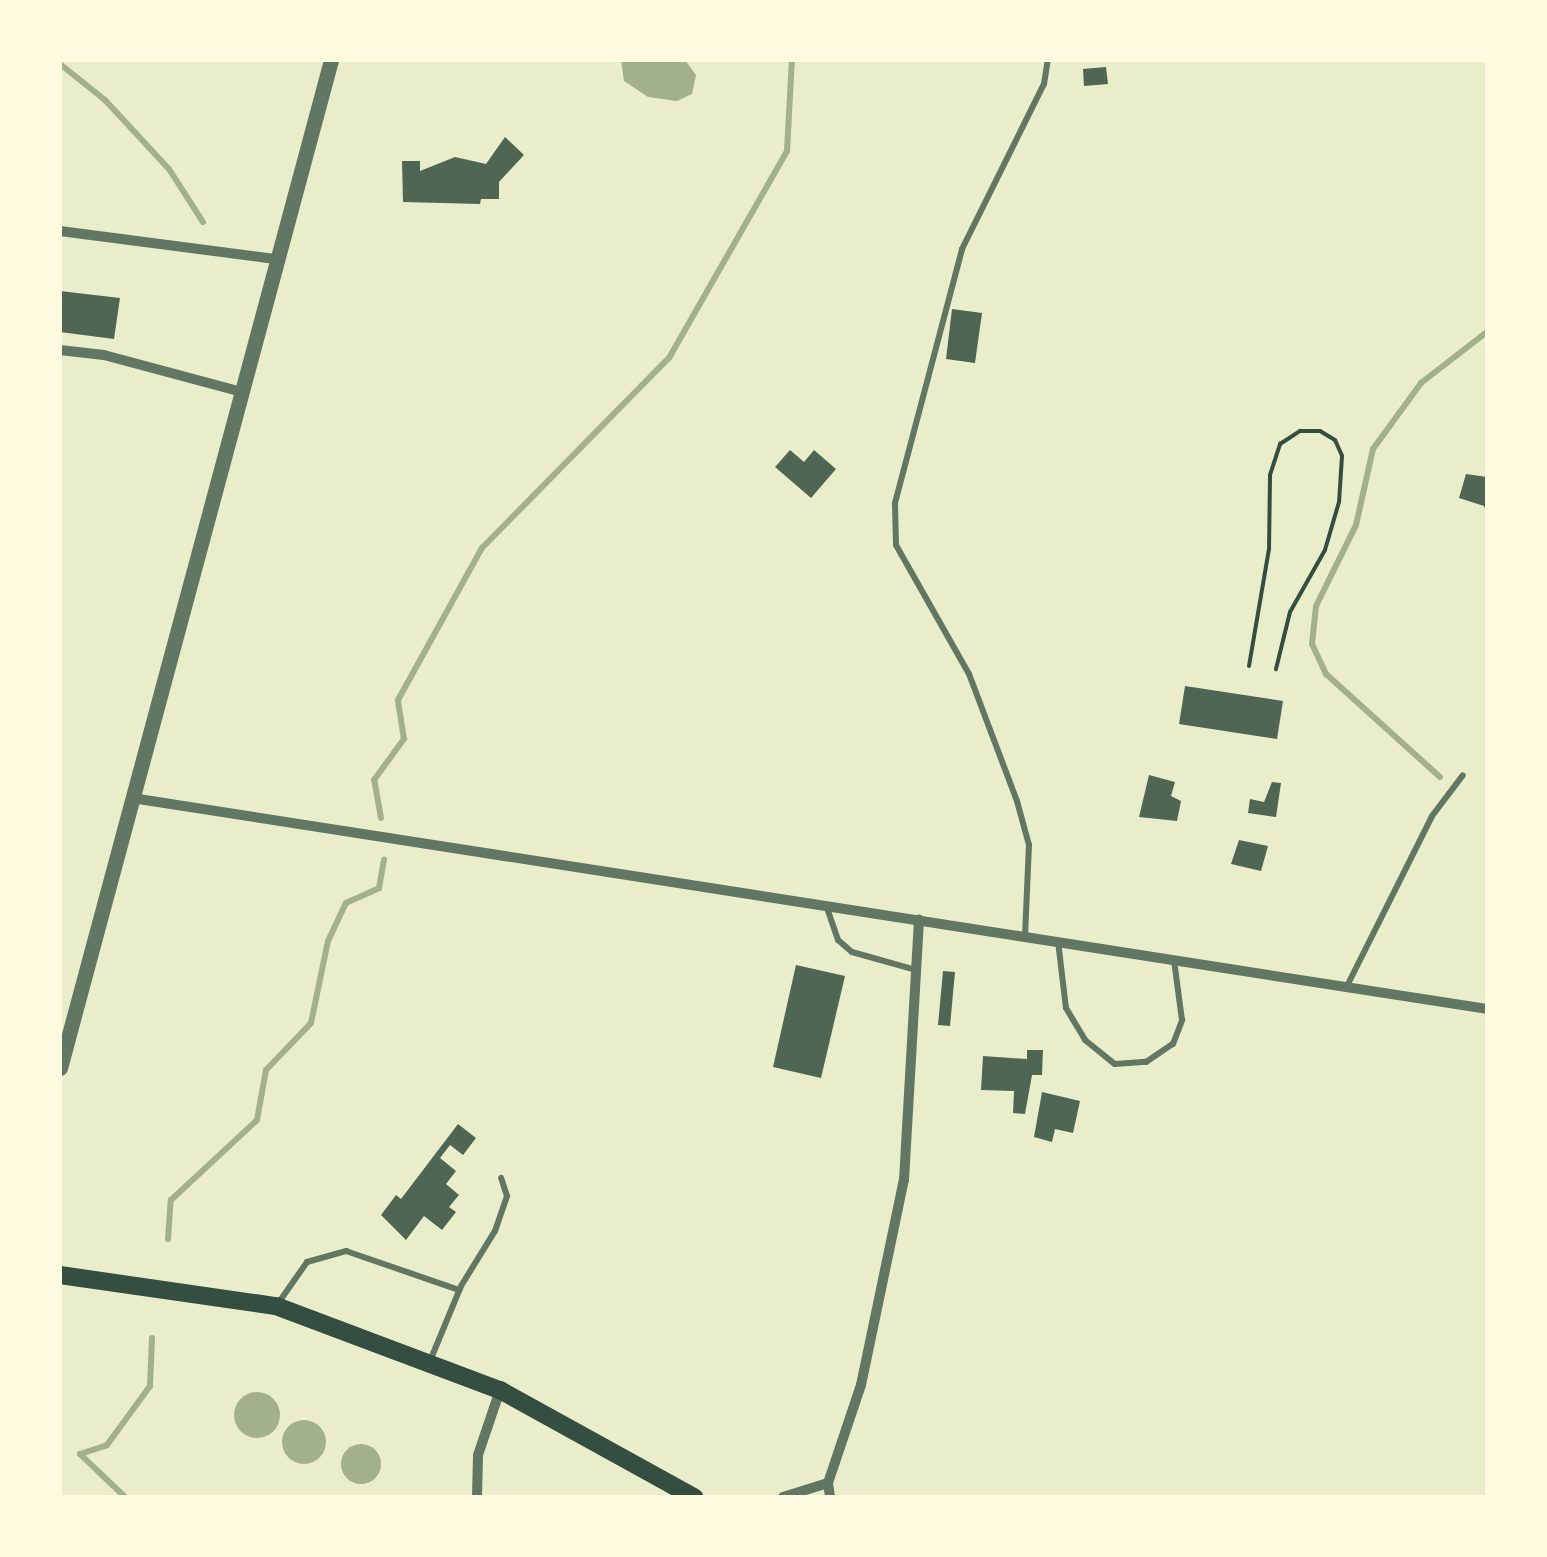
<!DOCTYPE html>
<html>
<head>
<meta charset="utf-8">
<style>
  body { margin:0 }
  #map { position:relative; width:1547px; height:1557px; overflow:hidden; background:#e9edc9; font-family:"Exo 2",sans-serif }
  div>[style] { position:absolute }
  .water>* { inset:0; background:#a3b18a }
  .round { border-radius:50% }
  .stream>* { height:6px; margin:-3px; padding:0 3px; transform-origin:3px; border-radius:3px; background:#a3b18a }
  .building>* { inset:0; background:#4f6655 }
  .path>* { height:4px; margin:-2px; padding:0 2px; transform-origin:2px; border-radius:2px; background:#344e41 }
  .service>* { height:6px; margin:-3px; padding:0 3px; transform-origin:3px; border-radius:3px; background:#617663 }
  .minor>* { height:10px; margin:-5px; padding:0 5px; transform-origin:5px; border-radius:5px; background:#617663 }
  .tertiary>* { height:15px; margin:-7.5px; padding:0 7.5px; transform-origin:7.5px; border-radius:7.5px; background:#617663 }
  .secondary>* { height:18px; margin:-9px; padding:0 9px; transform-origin:9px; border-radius:9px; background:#344e41 }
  span { translate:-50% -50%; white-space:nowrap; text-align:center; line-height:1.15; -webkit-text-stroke:8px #fefae0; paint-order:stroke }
  .frame { position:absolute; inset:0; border:62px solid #fefae0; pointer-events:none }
</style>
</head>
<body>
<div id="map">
  <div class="water">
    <i style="clip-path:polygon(621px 60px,685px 60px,696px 75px,692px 94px,677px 101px,648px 97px,624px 81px)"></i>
    <i class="round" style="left:234px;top:1392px;width:46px;height:46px"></i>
    <i class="round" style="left:282px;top:1420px;width:44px;height:44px"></i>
    <i class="round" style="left:341px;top:1444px;width:40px;height:40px"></i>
  </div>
  <div class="stream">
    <i style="left:60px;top:64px;width:58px;rotate:38.7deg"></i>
    <i style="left:105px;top:100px;width:94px;rotate:47.2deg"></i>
    <i style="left:169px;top:169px;width:63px;rotate:57.3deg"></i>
    <i style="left:1440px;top:777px;width:154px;rotate:-137.9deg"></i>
    <i style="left:1326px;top:674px;width:33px;rotate:-115deg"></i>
    <i style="left:1312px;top:644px;width:38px;rotate:-84deg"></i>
    <i style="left:1316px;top:606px;width:90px;rotate:-63.7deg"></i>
    <i style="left:1356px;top:525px;width:78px;rotate:-77.4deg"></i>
    <i style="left:1373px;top:449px;width:82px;rotate:-54deg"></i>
    <i style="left:1421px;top:383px;width:83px;rotate:-37.7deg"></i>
    <i style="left:381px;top:818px;width:39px;rotate:-100deg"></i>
    <i style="left:374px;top:780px;width:51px;rotate:-53.8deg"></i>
    <i style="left:404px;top:739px;width:39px;rotate:-99deg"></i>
    <i style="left:398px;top:700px;width:174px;rotate:-61.1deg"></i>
    <i style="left:482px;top:548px;width:267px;rotate:-45.5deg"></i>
    <i style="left:669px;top:358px;width:238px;rotate:-60.3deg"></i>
    <i style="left:787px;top:151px;width:91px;rotate:-86.9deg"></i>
    <i style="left:168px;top:1239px;width:39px;rotate:-86deg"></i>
    <i style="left:171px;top:1200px;width:117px;rotate:-42.9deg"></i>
    <i style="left:257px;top:1120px;width:51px;rotate:-79.8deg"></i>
    <i style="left:266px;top:1070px;width:65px;rotate:-46.2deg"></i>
    <i style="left:311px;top:1023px;width:84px;rotate:-78.3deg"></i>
    <i style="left:328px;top:941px;width:42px;rotate:-64.7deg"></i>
    <i style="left:346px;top:903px;width:36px;rotate:-24deg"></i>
    <i style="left:379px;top:888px;width:29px;rotate:-80deg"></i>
    <i style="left:125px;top:1497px;width:62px;rotate:-136.3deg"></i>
    <i style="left:80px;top:1454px;width:28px;rotate:-18deg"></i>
    <i style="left:107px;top:1445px;width:73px;rotate:-53.9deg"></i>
    <i style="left:150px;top:1386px;width:48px;rotate:-87.6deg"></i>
  </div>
  <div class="building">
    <i style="clip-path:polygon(1106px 67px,1108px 84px,1084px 86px,1083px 69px)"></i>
    <i style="clip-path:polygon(505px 137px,524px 155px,499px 182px,499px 199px,481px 199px,480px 204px,403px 202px,402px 161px,420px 161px,420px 171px,455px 157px,486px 164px)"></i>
    <i style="clip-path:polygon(60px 291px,120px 298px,114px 339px,60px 332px)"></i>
    <i style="clip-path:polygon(952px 309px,982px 313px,975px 363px,946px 359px)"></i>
    <i style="clip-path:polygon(790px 450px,804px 462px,814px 450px,836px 469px,811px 498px,775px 467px)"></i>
    <i style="clip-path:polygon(1466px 474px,1487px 477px,1487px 515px,1484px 506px,1459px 498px)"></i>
    <i style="clip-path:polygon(1185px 686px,1283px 701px,1277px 739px,1179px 724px)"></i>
    <i style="clip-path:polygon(1149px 775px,1175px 782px,1171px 796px,1181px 801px,1177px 821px,1139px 817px)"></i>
    <i style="clip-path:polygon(1272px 782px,1281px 783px,1276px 817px,1248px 813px,1250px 799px,1264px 802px)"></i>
    <i style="clip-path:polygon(1239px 840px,1268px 846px,1261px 871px,1231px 864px)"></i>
    <i style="clip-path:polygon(796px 965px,845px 976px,821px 1078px,773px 1067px)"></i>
    <i style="clip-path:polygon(943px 971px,955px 972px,950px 1026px,938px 1025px)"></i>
    <i style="clip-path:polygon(1027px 1050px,1043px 1050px,1042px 1075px,1032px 1075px,1025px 1114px,1013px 1113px,1014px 1091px,981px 1090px,983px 1056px,1027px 1059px)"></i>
    <i style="clip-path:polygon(1042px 1092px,1080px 1101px,1073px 1133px,1055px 1129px,1052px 1142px,1034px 1137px)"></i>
    <i style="clip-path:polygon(458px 1124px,476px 1138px,463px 1155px,450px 1145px,440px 1158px,456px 1171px,446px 1184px,459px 1195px,449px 1207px,456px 1212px,442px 1230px,424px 1216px,406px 1240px,381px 1215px,396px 1195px,401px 1199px)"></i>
  </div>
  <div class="path">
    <i style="left:1249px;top:666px;width:119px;rotate:-80.3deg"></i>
    <i style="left:1269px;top:549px;width:74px;rotate:-89.2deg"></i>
    <i style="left:1270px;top:475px;width:33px;rotate:-72deg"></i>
    <i style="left:1280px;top:444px;width:24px;rotate:-33deg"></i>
    <i style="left:1300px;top:431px;width:20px"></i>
    <i style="left:1320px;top:431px;width:17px;rotate:31deg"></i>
    <i style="left:1335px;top:440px;width:17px;rotate:66deg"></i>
    <i style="left:1342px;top:456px;width:46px;rotate:93.7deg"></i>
    <i style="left:1339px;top:502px;width:50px;rotate:106.3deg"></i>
    <i style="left:1325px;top:550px;width:71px;rotate:119.4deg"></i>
    <i style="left:1290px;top:612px;width:59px;rotate:103.8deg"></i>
  </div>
  <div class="service">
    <i style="left:826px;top:905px;width:37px;rotate:71deg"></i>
    <i style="left:838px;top:940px;width:18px;rotate:41deg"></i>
    <i style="left:852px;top:952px;width:66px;rotate:15.7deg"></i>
    <i style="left:1025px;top:936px;width:91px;rotate:-87.5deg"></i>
    <i style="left:1029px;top:845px;width:46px;rotate:-105.3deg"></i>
    <i style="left:1017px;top:801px;width:136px;rotate:-110.7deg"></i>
    <i style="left:969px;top:674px;width:148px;rotate:-119.5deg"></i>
    <i style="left:896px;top:545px;width:42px;rotate:-91.4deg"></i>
    <i style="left:895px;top:503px;width:263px;rotate:-75.2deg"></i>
    <i style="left:962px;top:249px;width:184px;rotate:-63.6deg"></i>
    <i style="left:1044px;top:84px;width:24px;rotate:-81deg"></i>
    <i style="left:1058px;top:941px;width:67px;rotate:83.2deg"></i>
    <i style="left:1066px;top:1008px;width:37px;rotate:59deg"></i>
    <i style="left:1085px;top:1040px;width:38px;rotate:39deg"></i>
    <i style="left:1115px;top:1064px;width:31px;rotate:-4deg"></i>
    <i style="left:1146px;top:1062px;width:32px;rotate:-34deg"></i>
    <i style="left:1173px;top:1044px;width:26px;rotate:-69deg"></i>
    <i style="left:1182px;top:1020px;width:61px;rotate:-97.6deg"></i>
    <i style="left:1347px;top:986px;width:190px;rotate:-63.4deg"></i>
    <i style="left:1432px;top:816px;width:51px;rotate:-52.9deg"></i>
    <i style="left:277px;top:1305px;width:52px;rotate:-55.1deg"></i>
    <i style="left:307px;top:1262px;width:41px;rotate:-15.8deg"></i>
    <i style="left:346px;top:1251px;width:120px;rotate:19deg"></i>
    <i style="left:430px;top:1361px;width:81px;rotate:-67.5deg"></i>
    <i style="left:461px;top:1286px;width:65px;rotate:-58.3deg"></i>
    <i style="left:495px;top:1231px;width:37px;rotate:-71deg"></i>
    <i style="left:507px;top:1196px;width:19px;rotate:-108deg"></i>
  </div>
  <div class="minor">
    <i style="left:60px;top:231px;width:219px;rotate:7.4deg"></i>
    <i style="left:60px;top:350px;width:44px;rotate:6.5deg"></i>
    <i style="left:104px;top:355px;width:139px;rotate:15deg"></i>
    <i style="left:132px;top:798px;width:1371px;rotate:8.85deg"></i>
    <i style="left:477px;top:1497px;width:42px;rotate:-88.6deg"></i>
    <i style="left:478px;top:1455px;width:69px;rotate:-71.3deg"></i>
    <i style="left:783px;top:1497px;width:47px;rotate:-17.3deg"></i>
    <i style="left:830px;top:1497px;width:14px;rotate:-98deg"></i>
    <i style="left:828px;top:1483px;width:103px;rotate:-71.4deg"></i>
    <i style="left:861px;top:1385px;width:209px;rotate:-78.2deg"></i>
    <i style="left:904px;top:1180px;width:261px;rotate:-86.7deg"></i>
  </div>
  <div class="tertiary">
    <i style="left:60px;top:1068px;width:1044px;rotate:-74.95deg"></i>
  </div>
  <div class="secondary">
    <i style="left:60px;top:1275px;width:218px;rotate:8.2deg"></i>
    <i style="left:276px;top:1306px;width:239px;rotate:20.6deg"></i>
    <i style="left:500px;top:1390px;width:222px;rotate:28.9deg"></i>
  </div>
  <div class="frame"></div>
</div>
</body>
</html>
